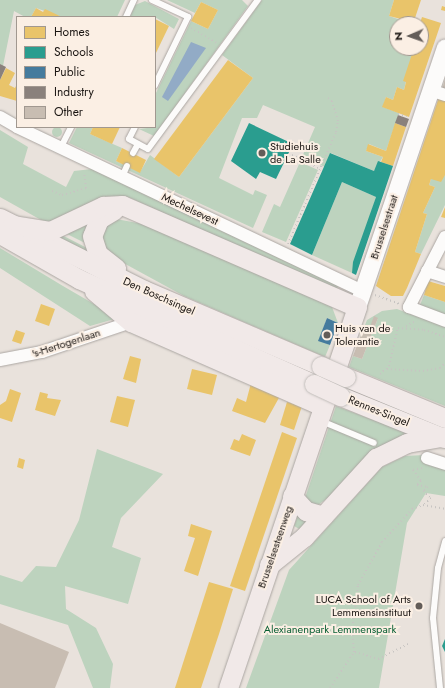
<!DOCTYPE html>
<html>
<head>
<meta charset="utf-8">
<style>
  body { margin:0 }
  #map { position:relative; width:445px; height:688px; overflow:hidden; background:#e9e2dc; font-family:Jost,sans-serif }
  div>[style] { position:absolute }
  .green>* { inset:0; background:#bdd3be }
  .round { border-radius:50% }
  .water>* { inset:0; background:#92abc6 }
  .homes>* { inset:0; background:#e9c46a }
  .schools>* { inset:0; background:#2a9d8f }
  .public>* { inset:0; background:#457b9d }
  .industry>* { inset:0; background:#8a817c }
  .building>* { inset:0; background:#c8bdb2 }
  .path>* { height:2px; margin-top:-1px; transform-origin:0; background:repeating-linear-gradient(90deg,#c7c4c2 0 1px,transparent 0 4px) }
  .roads { filter:drop-shadow(0 0 1px #aba6a2) drop-shadow(0 0 1px #aba6a2) }
  .lane>* { height:6px; margin:-3px; padding:0 3px; transform-origin:3px; border-radius:3px; background:#fcfbfa }
  .street>* { height:12px; margin:-6px; padding:0 6px; transform-origin:6px; border-radius:6px; background:#fcfbfa }
  .secondary>* { height:17px; margin:-8.5px; padding:0 8.5px; transform-origin:8.5px; border-radius:8.5px; background:#fcfbfa }
  .primary>* { height:19px; margin:-9.5px; padding:0 9.5px; transform-origin:9.5px; border-radius:9.5px; background:#f1e9e8 }
  .bridges { filter:drop-shadow(0 0 1px #c1bdba) drop-shadow(0 0 1px #c1bdba) }
  .primary-bridge>* { height:19px; margin:-9.5px; padding:0 9.5px; transform-origin:9.5px; border-radius:9.5px; background:#f1e9e8 }
  .dots>* { width:11px; height:11px; translate:-50% -50%; box-sizing:border-box; border:2px solid #fbefe4; border-radius:50% }
  span { translate:-50% -50%; white-space:nowrap; text-align:center; line-height:1.15; -webkit-text-stroke:4px #fbefe4; paint-order:stroke }
  .poi-label { font-size:11px; color:#1b1613 }
  .left { translate:0 -50%; text-align:left }
  .right { translate:-100% -50%; text-align:right }
  .street-label { font-size:11px; color:#1b1613 }
  .park-label { font-size:11px; color:#095f33 }
  .legend { position:absolute; left:16px; top:16px; width:140px; height:112px; box-sizing:border-box; background:#fbefe4; border:1px solid #a19890; margin:0; padding:5px 7px; list-style:none; font-size:12px; color:#1b1613 }
  .legend li { display:flex; align-items:center; gap:8px; height:20px }
  .legend b { width:20px; border:1px solid #a19890 }
  .north { position:absolute; left:389px; top:16px; width:40px; height:40px; box-sizing:border-box; background:#fbefe4; border:1px solid #a19890; border-radius:50%; rotate:268deg; font-size:11px; font-weight:700; line-height:16px; text-align:center; color:#1b1613 }
  .north::after { content:''; display:block; margin:auto; width:14px; height:18px; background:#635d59; clip-path:polygon(50% 0,100% 100%,50% 72%,0 100%) }
</style>
</head>
<body>
<div id="map">
  <div class="green">
    <i style="clip-path:polygon(0 0,125px 0,117px 17px,62px 17px,36px 8px,31px 17px,25px 17px,14px 11px,3px 66px,0 64px)"></i>
    <i style="clip-path:polygon(167px 0,242px 0,248px 6px,154px 136px,139px 129px,155px 127px,155px 95px,191px 21px,208px 29px,218px 10px,201px 2px,195px 13px)"></i>
    <i style="clip-path:polygon(262px 0,394px 0,389px 16px,413px 24px,397px 24px,397px 48px,414px 48px,404px 90px,397px 87px,393px 100px,386px 97px,383px 107px,399px 113px,386px 151px,369px 144px,366px 151px,383px 157px,374px 171px,331px 153px,325px 167px,302px 157px,315px 127px,263px 105px,257px 118px,242px 118px,219px 178px,253px 195px,255px 190px,267px 195px,253px 228px,69px 143px,77px 127px,93px 127px,90px 134px,122px 148px,116px 161px,140px 172px,150px 155px,179px 177px,253px 78px,222px 55px)"></i>
    <i style="clip-path:polygon(145px 1px,179px 19px,174px 29px,155px 17px,130px 17px,135px 5px)"></i>
    <i class="round" style="left:52px;top:127px;width:10px;height:10px"></i>
    <i style="clip-path:polygon(0 130px,28px 147px,23px 164px,66px 187px,74px 171px,92px 169px,338px 286px,336px 291px,128px 197px,50px 225px,0 197px)"></i>
    <i style="clip-path:polygon(300px 162px,318px 170px,286px 242px,262px 232px,274px 204px,280px 207px)"></i>
    <i style="clip-path:polygon(445px 175px,445px 205px,421px 254px,415px 252px,427px 214px,423px 213px,435px 187px,429px 185px,431px 179px)"></i>
    <i style="clip-path:polygon(342px 182px,376px 197px,352px 273px,312px 255px)"></i>
    <i style="clip-path:polygon(116px 219px,143px 224px,332px 307px,338px 323px,327px 318px,319px 340px,330px 345px,325px 357px,184px 296px,107px 254px,101px 247px,100px 225px)"></i>
    <i style="clip-path:polygon(87px 222px,87px 244px,63px 232px)"></i>
    <i style="clip-path:polygon(58px 233px,89px 249px,90px 253px,57px 239px)"></i>
    <i style="clip-path:polygon(0 248px,63px 286px,118px 318px,90px 326px,0 268px)"></i>
    <i style="clip-path:polygon(424px 295px,445px 302px,445px 315px,420px 305px)"></i>
    <i style="clip-path:polygon(397px 309px,445px 327px,445px 406px,349px 367px,353px 356px,362px 359px,378px 318px,368px 332px,363px 330px,367px 320px,382px 311px)"></i>
    <i style="clip-path:polygon(336px 406px,405px 432px,407px 439px,318px 505px,304px 501px)"></i>
    <i style="clip-path:polygon(97px 449px,163px 474px,121px 518px,112px 547px,141px 558px,128px 604px,65px 586px,66px 609px,96px 628px,113px 664px,110px 688px,93px 688px,68px 625px,0 604px,0 575px,22px 582px,36px 566px,56px 567px,79px 520px)"></i>
    <i style="clip-path:polygon(424px 455px,445px 458px,445px 496px,426px 493px,407px 523px,379px 688px,246px 688px,289px 570px,382px 467px,405px 456px)"></i>
    <i style="clip-path:polygon(299px 512px,310px 518px,301px 530px,294px 526px)"></i>
  </div>
  <div class="water">
    <i style="clip-path:polygon(191px 42px,206px 48px,168px 101px,162px 97px)"></i>
  </div>
  <div class="homes">
    <i style="clip-path:polygon(394px 0,421px 0,414px 21px,420px 23px,422px 17px,441px 23px,409px 117px,382px 107px,386px 97px,393px 100px,397px 87px,404px 90px,406px 82px,403px 81px,414px 48px,421px 48px,421px 24px,389px 16px)"></i>
    <i style="clip-path:polygon(201px 2px,218px 10px,208px 29px,191px 21px)"></i>
    <i style="clip-path:polygon(442px 6px,445px 7px,445px 11px,441px 10px)"></i>
    <i style="clip-path:polygon(36px 8px,43px 12px,45px 9px,62px 17px,31px 17px)"></i>
    <i style="clip-path:polygon(155px 19px,169px 26px,155px 55px)"></i>
    <i style="clip-path:polygon(228px 60px,253px 78px,179px 177px,154px 159px)"></i>
    <i style="clip-path:polygon(6px 68px,15px 73px,9px 85px,15px 88px,17px 84px,17px 101px,0 96px,0 80px)"></i>
    <i style="clip-path:polygon(439px 97px,445px 99px,445px 175px,441px 182px,431px 179px,429px 185px,435px 187px,423px 213px,427px 214px,415px 252px,421px 254px,407px 288px,403px 296px,391px 296px,376px 286px)"></i>
    <i style="clip-path:polygon(395px 123px,406px 127px,393px 166px,381px 162px,383px 157px,366px 151px,368px 144px,386px 151px)"></i>
    <i style="clip-path:polygon(93px 127px,120px 127px,112px 144px,90px 134px)"></i>
    <i style="clip-path:polygon(122px 148px,146px 160px,140px 173px,116px 161px)"></i>
    <i style="clip-path:polygon(445px 207px,445px 218px,441px 217px)"></i>
    <i style="clip-path:polygon(428px 281px,445px 286px,445px 302px,424px 295px)"></i>
    <i style="clip-path:polygon(41px 304px,55px 309px,49px 326px,35px 321px)"></i>
    <i style="clip-path:polygon(16px 330px,25px 333px,21px 344px,12px 341px)"></i>
    <i style="clip-path:polygon(130px 356px,141px 359px,136px 383px,123px 379px)"></i>
    <i style="clip-path:polygon(192px 369px,217px 375px,212px 395px,187px 389px)"></i>
    <i style="clip-path:polygon(251px 383px,280px 396px,265px 423px,232px 411px,237px 398px,246px 402px)"></i>
    <i style="clip-path:polygon(10px 389px,21px 393px,12px 422px,0 418px,0 405px,6px 401px)"></i>
    <i style="clip-path:polygon(40px 392px,48px 394px,47px 398px,61px 400px,55px 416px,35px 410px)"></i>
    <i style="clip-path:polygon(117px 396px,135px 400px,128px 427px,110px 422px)"></i>
    <i style="clip-path:polygon(287px 402px,302px 406px,294px 430px,280px 425px)"></i>
    <i style="clip-path:polygon(282px 432px,297px 438px,245px 591px,230px 586px)"></i>
    <i style="clip-path:polygon(242px 434px,256px 440px,250px 456px,230px 449px,234px 439px,239px 441px)"></i>
    <i style="clip-path:polygon(19px 458px,25px 460px,23px 469px,17px 467px)"></i>
    <i style="clip-path:polygon(191px 524px,212px 531px,198px 576px,184px 571px,195px 538px,188px 536px)"></i>
    <i style="clip-path:polygon(209px 582px,233px 589px,219px 634px,201px 688px,175px 688px)"></i>
  </div>
  <div class="schools">
    <i style="clip-path:polygon(249px 123px,293px 144px,276px 179px,260px 172px,256px 179px,231px 161px)"></i>
    <i style="clip-path:polygon(330px 153px,374px 171px,378px 161px,393px 166px,356px 275px,352px 273px,353px 262px,376px 197px,342px 182px,312px 255px,290px 244px)"></i>
    <i style="clip-path:polygon(445px 639px,445px 652px,442px 646px)"></i>
  </div>
  <div class="public">
    <i style="clip-path:polygon(327px 318px,338px 323px,330px 345px,318px 341px)"></i>
  </div>
  <div class="industry">
    <i style="clip-path:polygon(0 64px,6px 67px,0 80px)"></i>
    <i style="clip-path:polygon(398px 115px,409px 119px,406px 127px,395px 123px)"></i>
  </div>
  <div class="building">
    <i style="clip-path:polygon(445px 79px,445px 91px,442px 90px)"></i>
    <i style="clip-path:polygon(374px 316px,378px 318px,362px 359px,353px 356px,363px 330px,368px 332px)"></i>
    <i style="clip-path:polygon(0 623px,69px 652px,55px 688px,0 688px)"></i>
  </div>
  <div class="path">
    <i style="left:191px;top:28px;width:30px;rotate:30deg"></i>
    <i style="left:398px;top:114px;width:9px;rotate:18deg"></i>
    <i style="left:292px;top:155px;width:32px;rotate:26deg"></i>
    <i style="left:52px;top:191px;width:11px;rotate:22deg"></i>
    <i style="left:62px;top:195px;width:25px;rotate:-16deg"></i>
    <i style="left:86px;top:188px;width:16px;rotate:-97deg"></i>
    <i style="left:288px;top:244px;width:122px;rotate:-66.8deg"></i>
    <i style="left:336px;top:132px;width:11px;rotate:-80deg"></i>
    <i style="left:338px;top:121px;width:21px;rotate:-107deg"></i>
    <i style="left:332px;top:101px;width:7px;rotate:-146deg"></i>
    <i style="left:375px;top:295px;width:27px;rotate:20deg"></i>
    <i style="left:406px;top:326px;width:9px;rotate:-27deg"></i>
    <i style="left:387px;top:369px;width:36px;rotate:3deg"></i>
    <i style="left:423px;top:371px;width:17px;rotate:-10deg"></i>
    <i style="left:440px;top:368px;width:7px;rotate:-45deg"></i>
    <i style="left:380px;top:374px;width:12px;rotate:-42deg"></i>
    <i style="left:389px;top:366px;width:39px;rotate:-77deg"></i>
    <i style="left:398px;top:328px;width:26px;rotate:4deg"></i>
    <i style="left:424px;top:330px;width:22px;rotate:18deg"></i>
    <i style="left:422px;top:468px;width:9px;rotate:167deg"></i>
    <i style="left:413px;top:470px;width:14px;rotate:54deg"></i>
    <i style="left:421px;top:481px;width:6px;rotate:135deg"></i>
    <i style="left:417px;top:485px;width:11px;rotate:10deg"></i>
    <i style="left:428px;top:487px;width:6px;rotate:141deg"></i>
    <i style="left:423px;top:491px;width:11px;rotate:41deg"></i>
    <i style="left:431px;top:498px;width:11px;rotate:139deg"></i>
    <i style="left:408px;top:644px;width:33px;rotate:153deg"></i>
    <i style="left:379px;top:659px;width:26px;rotate:-164deg"></i>
    <i style="left:354px;top:652px;width:21px;rotate:-95deg"></i>
    <i style="left:352px;top:631px;width:46px;rotate:-82.6deg"></i>
    <i style="left:358px;top:585px;width:49px;rotate:-60.8deg"></i>
    <i style="left:382px;top:542px;width:45px;rotate:-47.7deg"></i>
    <i style="left:412px;top:509px;width:12px;rotate:-20deg"></i>
    <i style="left:423px;top:505px;width:22px;rotate:10deg"></i>
    <i style="left:330px;top:688px;width:43px;rotate:-56.3deg"></i>
  </div>
  <div class="roads">
    <div class="lane">
      <i style="left:152px;top:0;width:40px;rotate:25deg"></i>
      <i style="left:188px;top:17px;width:76px;rotate:115.9deg"></i>
      <i style="left:126px;top:17px;width:19px;rotate:-65deg"></i>
      <i style="left:135px;top:127px;width:13px;rotate:117deg"></i>
      <i style="left:129px;top:139px;width:21px;rotate:28deg"></i>
      <i style="left:148px;top:149px;width:185px;rotate:-53.6deg"></i>
      <i style="left:60px;top:149px;width:25px;rotate:-63deg"></i>
      <i style="left:133px;top:153px;width:10px;rotate:-61deg"></i>
      <i style="left:122px;top:177px;width:12px;rotate:-66deg"></i>
      <i style="left:321px;top:421px;width:57px;rotate:22.5deg"></i>
      <i style="left:440px;top:688px;width:70px;rotate:-95.7deg"></i>
      <i style="left:433px;top:618px;width:50px;rotate:-84.3deg"></i>
      <i style="left:438px;top:568px;width:28px;rotate:-75deg"></i>
    </div>
    <div class="street">
      <i style="left:430px;top:90px;width:16px;rotate:18deg"></i>
      <i style="left:0;top:117px;width:20px;rotate:30deg"></i>
      <i style="left:17px;top:127px;width:383px;rotate:25.4deg"></i>
      <i style="left:445px;top:237px;width:79px;rotate:117.2deg"></i>
      <i style="left:409px;top:307px;width:39px;rotate:21deg"></i>
      <i style="left:427px;top:271px;width:19px;rotate:18deg"></i>
      <i style="left:0;top:360px;width:43px;rotate:-10.8deg"></i>
      <i style="left:42px;top:352px;width:94px;rotate:-18.6deg"></i>
      <i style="left:427px;top:458px;width:19px;rotate:18deg"></i>
    </div>
    <div class="secondary">
      <i style="left:357px;top:307px;width:274px;rotate:-71.3deg"></i>
    </div>
    <div class="primary">
      <i style="left:114px;top:210px;width:17px;rotate:149deg"></i>
      <i style="left:99px;top:219px;width:18px;rotate:112deg"></i>
      <i style="left:92px;top:236px;width:19px;rotate:72deg"></i>
      <i style="left:98px;top:254px;width:23px;rotate:38deg"></i>
      <i style="left:0;top:218px;width:161px;rotate:26.6deg"></i>
      <i style="left:144px;top:290px;width:193px;rotate:23.2deg"></i>
      <i style="left:12px;top:225px;width:38px;rotate:9deg"></i>
      <i style="left:50px;top:231px;width:59px;rotate:-25.3deg"></i>
      <i style="left:103px;top:206px;width:19px;rotate:-3deg"></i>
      <i style="left:122px;top:205px;width:256px;rotate:23.5deg"></i>
      <i style="left:357px;top:307px;width:402px;rotate:108.7deg"></i>
      <i style="left:0;top:234px;width:91px;rotate:29.7deg"></i>
      <i style="left:79px;top:279px;width:257px;rotate:24.1deg"></i>
      <i style="left:94px;top:291px;width:48px;rotate:40deg"></i>
      <i style="left:131px;top:322px;width:209px;rotate:23.7deg"></i>
      <i style="left:346px;top:377px;width:107px;rotate:22.5deg"></i>
      <i style="left:340px;top:396px;width:112px;rotate:22deg"></i>
      <i style="left:292px;top:496px;width:21px;rotate:47deg"></i>
      <i style="left:306px;top:511px;width:18px;rotate:16deg"></i>
      <i style="left:269px;top:565px;width:45px;rotate:-38.7deg"></i>
      <i style="left:304px;top:537px;width:107px;rotate:-47.7deg"></i>
      <i style="left:376px;top:458px;width:34px;rotate:-26deg"></i>
      <i style="left:407px;top:443px;width:36px;rotate:-10deg"></i>
    </div>
  </div>
  <div class="bridges">
    <div class="primary-bridge">
      <i style="left:321px;top:366px;width:27px;rotate:24deg"></i>
      <i style="left:314px;top:384px;width:29px;rotate:25deg"></i>
    </div>
  </div>
  <div class="dots">
    <i style="left:262px;top:153px;background:#635d59"></i>
    <i style="left:327px;top:335px;background:#635d59"></i>
    <i style="left:419px;top:606px;background:#635d59"></i>
  </div>
  <div class="poi-label">
    <span class="left" style="left:270px;top:153px">Studiehuis<br>de La Salle</span>
    <span class="left" style="left:335px;top:335px">Huis van de<br>Tolerantie</span>
    <span class="right" style="left:411px;top:606px">LUCA School of Arts<br>Lemmensinstituut</span>
  </div>
  <div class="street-label">
    <span style="left:190px;top:209px;rotate:25deg">Mechelsevest</span>
    <span style="left:384px;top:227px;rotate:-72deg">Brusselsestraat</span>
    <span style="left:159px;top:296px;rotate:24deg">Den Boschsingel</span>
    <span style="left:66px;top:343px;rotate:-18deg">'s-Hertogenlaan</span>
    <span style="left:379px;top:411px;rotate:22deg">Rennes-Singel</span>
    <span style="left:275px;top:547px;rotate:-71deg">Brusselsesteenweg</span>
  </div>
  <div class="park-label">
    <span style="left:330px;top:629px">Alexianenpark Lemmenspark</span>
  </div>
  <ul class="legend">
  <li><b style="height:11px;background:#e9c46a"></b>Homes</li>
  <li><b style="height:11px;background:#2a9d8f"></b>Schools</li>
  <li><b style="height:11px;background:#457b9d"></b>Public</li>
  <li><b style="height:11px;background:#8a817c"></b>Industry</li>
  <li><b style="height:11px;background:#c8bdb2"></b>Other</li>
  </ul>
  <div class="north">N</div>
</div>
</body>
</html>
